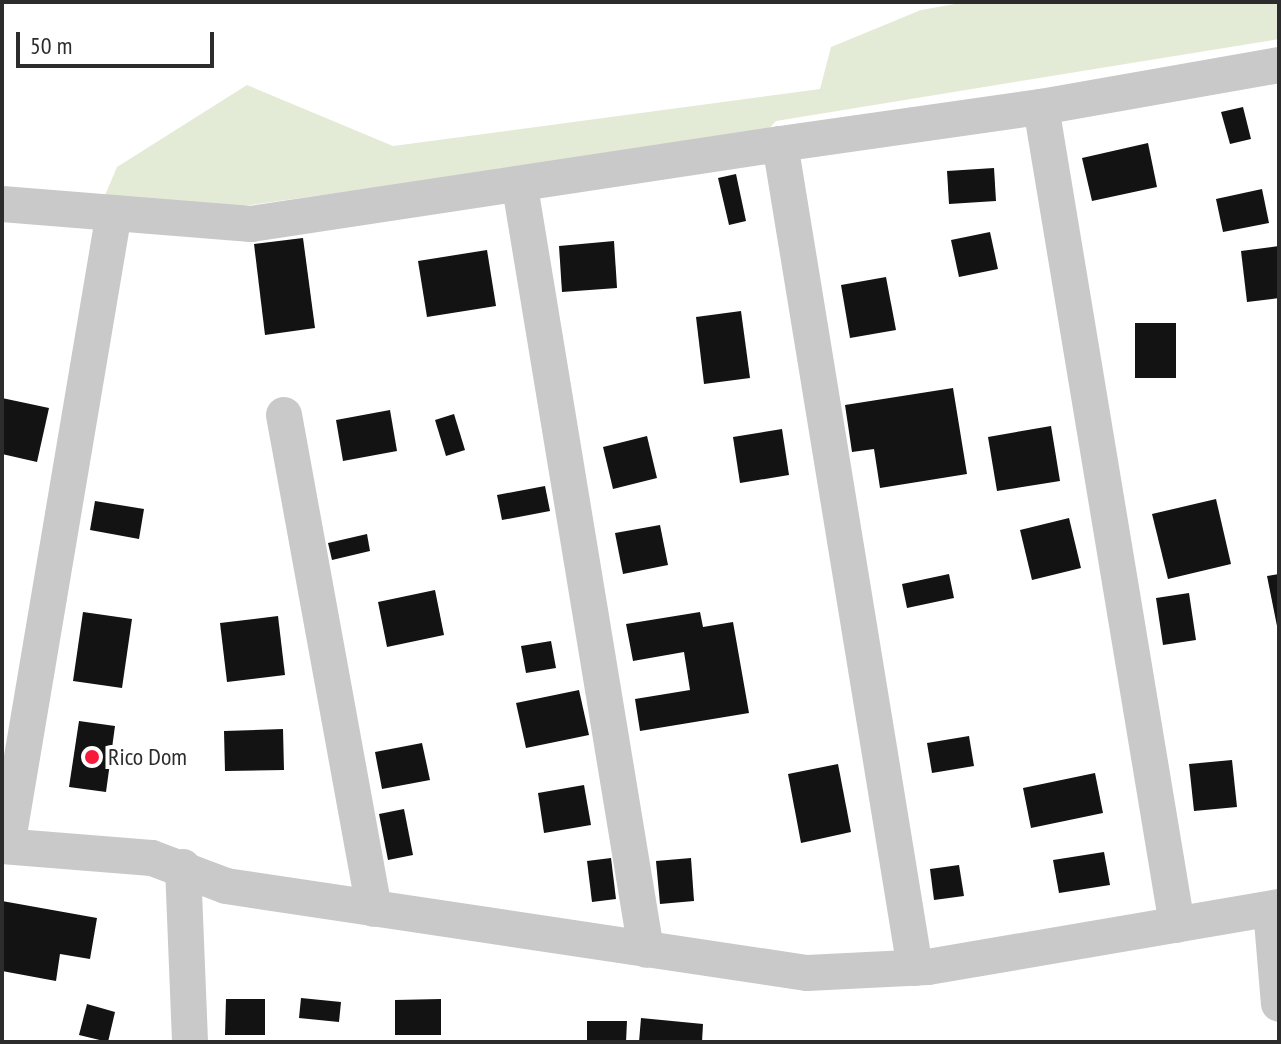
<!DOCTYPE html>
<html>
<head>
<meta charset="utf-8">
<style>
  body { margin:0 }
  #map { position:relative; width:1281px; height:1044px; overflow:hidden; background:#fff; font-family:"PT Sans Narrow",sans-serif }
  div>[style] { position:absolute }
  .green>* { inset:0; background:#e3ebd7 }
  .building>* { inset:0; background:#131313 }
  .minor>* { height:36px; margin:-18px; padding:0 18px; transform-origin:18px; border-radius:18px; background:#c9c9c9 }
  .dots>* { width:22px; height:22px; translate:-50% -50%; box-sizing:border-box; border:4px solid #fff; border-radius:50% }
  span { translate:-50% -50%; white-space:nowrap; text-align:center; line-height:1.15; -webkit-text-stroke:8px #fff; paint-order:stroke }
  .poi-label { font-size:24px; color:#2c2c2c }
  .left { translate:0 -50%; text-align:left }
  .frame { position:absolute; inset:0; border:4px solid #2c2c2c; pointer-events:none }
  .scale { position:absolute; left:16px; top:32px; width:198px; height:36px; box-sizing:border-box; border:4px solid #2c2c2c; border-top:0; padding-left:10px; font-size:24px; line-height:28px; white-space:nowrap; color:#2c2c2c; -webkit-text-stroke:6px #fff; paint-order:stroke }
</style>
</head>
<body>
<div id="map">
  <div class="green">
    <i style="clip-path:polygon(966px 2px,1279px 2px,1279px 39px,776px 121px,765px 133px,229px 208px,103px 200px,117px 167px,247px 85px,393px 146px,820px 89px,831px 47px,921px 10px)"></i>
  </div>
  <div class="building">
    <i style="clip-path:polygon(1243px 107px,1251px 139px,1230px 144px,1221px 112px)"></i>
    <i style="clip-path:polygon(1148px 143px,1157px 187px,1092px 201px,1082px 158px)"></i>
    <i style="clip-path:polygon(994px 168px,996px 201px,949px 204px,947px 171px)"></i>
    <i style="clip-path:polygon(736px 174px,746px 221px,729px 225px,718px 178px)"></i>
    <i style="clip-path:polygon(1262px 189px,1269px 223px,1223px 232px,1216px 199px)"></i>
    <i style="clip-path:polygon(990px 232px,998px 269px,959px 277px,951px 240px)"></i>
    <i style="clip-path:polygon(303px 238px,315px 328px,265px 335px,254px 244px)"></i>
    <i style="clip-path:polygon(614px 241px,617px 288px,562px 292px,559px 246px)"></i>
    <i style="clip-path:polygon(1279px 246px,1279px 298px,1247px 302px,1241px 251px)"></i>
    <i style="clip-path:polygon(487px 250px,496px 306px,427px 317px,418px 261px)"></i>
    <i style="clip-path:polygon(886px 277px,896px 330px,850px 338px,841px 285px)"></i>
    <i style="clip-path:polygon(741px 311px,750px 378px,704px 384px,696px 317px)"></i>
    <i style="clip-path:polygon(1135px 323px,1176px 323px,1176px 378px,1135px 378px)"></i>
    <i style="clip-path:polygon(953px 388px,967px 474px,880px 488px,874px 449px,852px 452px,845px 405px)"></i>
    <i style="clip-path:polygon(2px 398px,49px 408px,37px 462px,2px 454px)"></i>
    <i style="clip-path:polygon(390px 410px,397px 451px,343px 461px,336px 420px)"></i>
    <i style="clip-path:polygon(454px 414px,465px 450px,446px 456px,435px 420px)"></i>
    <i style="clip-path:polygon(1051px 426px,1060px 481px,997px 491px,988px 437px)"></i>
    <i style="clip-path:polygon(782px 429px,789px 475px,740px 483px,733px 437px)"></i>
    <i style="clip-path:polygon(647px 436px,657px 478px,613px 489px,603px 447px)"></i>
    <i style="clip-path:polygon(545px 486px,550px 511px,502px 520px,497px 495px)"></i>
    <i style="clip-path:polygon(1216px 499px,1231px 564px,1168px 579px,1152px 514px)"></i>
    <i style="clip-path:polygon(95px 501px,144px 509px,139px 539px,90px 530px)"></i>
    <i style="clip-path:polygon(1069px 518px,1081px 568px,1032px 580px,1020px 530px)"></i>
    <i style="clip-path:polygon(660px 525px,668px 565px,623px 574px,615px 533px)"></i>
    <i style="clip-path:polygon(367px 534px,370px 551px,332px 560px,328px 543px)"></i>
    <i style="clip-path:polygon(949px 574px,954px 598px,907px 608px,902px 584px)"></i>
    <i style="clip-path:polygon(1279px 574px,1279px 631px,1278px 631px,1267px 576px)"></i>
    <i style="clip-path:polygon(435px 590px,444px 635px,387px 647px,378px 602px)"></i>
    <i style="clip-path:polygon(1189px 593px,1196px 640px,1163px 645px,1156px 598px)"></i>
    <i style="clip-path:polygon(83px 612px,132px 619px,122px 688px,73px 681px)"></i>
    <i style="clip-path:polygon(700px 612px,703px 627px,733px 622px,749px 713px,640px 731px,635px 699px,690px 690px,684px 652px,633px 661px,626px 624px)"></i>
    <i style="clip-path:polygon(278px 616px,285px 675px,227px 682px,220px 623px)"></i>
    <i style="clip-path:polygon(551px 641px,556px 668px,526px 673px,521px 646px)"></i>
    <i style="clip-path:polygon(579px 690px,589px 735px,526px 748px,516px 703px)"></i>
    <i style="clip-path:polygon(79px 721px,115px 726px,106px 792px,69px 787px)"></i>
    <i style="clip-path:polygon(283px 729px,284px 770px,225px 771px,224px 731px)"></i>
    <i style="clip-path:polygon(969px 736px,974px 766px,932px 773px,927px 743px)"></i>
    <i style="clip-path:polygon(422px 743px,430px 780px,382px 789px,375px 752px)"></i>
    <i style="clip-path:polygon(1232px 760px,1237px 807px,1194px 811px,1189px 764px)"></i>
    <i style="clip-path:polygon(838px 764px,851px 832px,801px 843px,788px 774px)"></i>
    <i style="clip-path:polygon(1095px 773px,1103px 813px,1031px 828px,1023px 788px)"></i>
    <i style="clip-path:polygon(584px 785px,591px 825px,544px 833px,538px 793px)"></i>
    <i style="clip-path:polygon(404px 809px,413px 855px,388px 860px,379px 814px)"></i>
    <i style="clip-path:polygon(1104px 852px,1110px 885px,1059px 893px,1053px 860px)"></i>
    <i style="clip-path:polygon(611px 858px,616px 899px,592px 902px,587px 861px)"></i>
    <i style="clip-path:polygon(691px 858px,694px 901px,660px 904px,656px 861px)"></i>
    <i style="clip-path:polygon(959px 865px,964px 896px,934px 900px,930px 869px)"></i>
    <i style="clip-path:polygon(2px 901px,97px 918px,90px 959px,60px 954px,56px 981px,2px 971px)"></i>
    <i style="clip-path:polygon(301px 998px,341px 1002px,339px 1022px,299px 1018px)"></i>
    <i style="clip-path:polygon(226px 999px,265px 999px,265px 1035px,225px 1035px)"></i>
    <i style="clip-path:polygon(441px 999px,441px 1035px,395px 1035px,395px 1000px)"></i>
    <i style="clip-path:polygon(87px 1004px,115px 1012px,108px 1042px,79px 1035px)"></i>
    <i style="clip-path:polygon(641px 1018px,703px 1024px,702px 1042px,639px 1042px)"></i>
    <i style="clip-path:polygon(587px 1021px,627px 1021px,626px 1042px,587px 1042px)"></i>
  </div>
  <div class="minor">
    <i style="left:1041px;top:107px;width:242px;rotate:-10deg"></i>
    <i style="left:520px;top:187px;width:773px;rotate:80.62deg"></i>
    <i style="left:2px;top:204px;width:250px;rotate:4.6deg"></i>
    <i style="left:251px;top:224px;width:535px;rotate:-8.6deg"></i>
    <i style="left:284px;top:415px;width:502px;rotate:79.67deg"></i>
    <i style="left:2px;top:846px;width:150px;rotate:4.6deg"></i>
    <i style="left:152px;top:858px;width:79px;rotate:20.7deg"></i>
    <i style="left:226px;top:886px;width:587px;rotate:8.52deg"></i>
    <i style="left:807px;top:973px;width:121px;rotate:-2.8deg"></i>
    <i style="left:928px;top:967px;width:356px;rotate:-9.7deg"></i>
    <i style="left:7px;top:846px;width:642px;rotate:-80.41deg"></i>
    <i style="left:183px;top:867px;width:175px;rotate:87.7deg"></i>
    <i style="left:1271px;top:909px;width:95px;rotate:85.2deg"></i>
    <i style="left:915px;top:968px;width:835px;rotate:-99.3deg"></i>
    <i style="left:780px;top:144px;width:264px;rotate:-8.1deg"></i>
    <i style="left:1041px;top:107px;width:829px;rotate:80.56deg"></i>
  </div>
  <div class="dots">
    <i style="left:92px;top:757px;background:#f71a3a"></i>
  </div>
  <div class="poi-label">
    <span class="left" style="left:108px;top:757px">Rico Dom</span>
  </div>
  <div class="frame"></div>
  <div class="scale">50 m</div>
</div>
</body>
</html>
